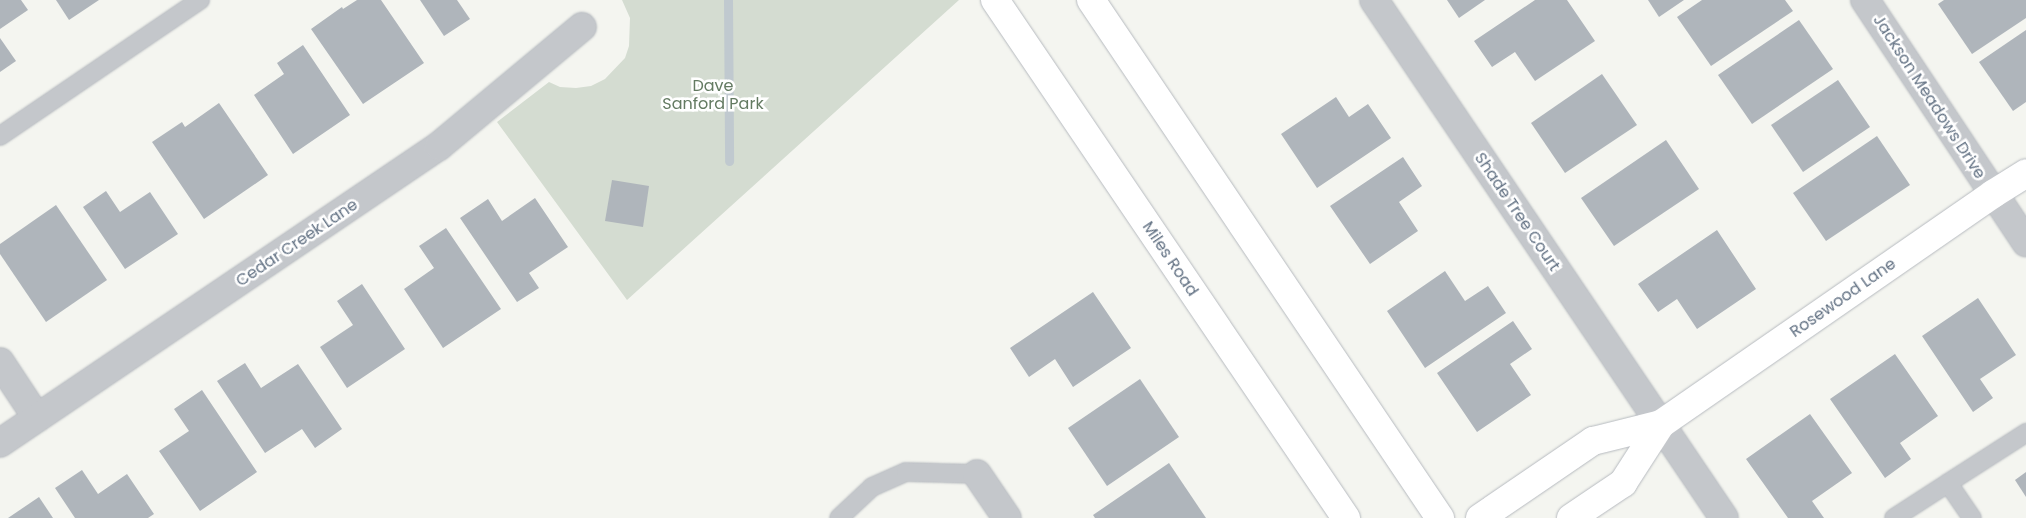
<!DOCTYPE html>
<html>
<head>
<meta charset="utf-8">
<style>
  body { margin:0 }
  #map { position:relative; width:2026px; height:518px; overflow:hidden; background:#f4f5f0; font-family:Poppins,sans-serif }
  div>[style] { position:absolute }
  .green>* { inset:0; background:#d4dcd1 }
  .stream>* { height:9px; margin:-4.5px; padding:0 4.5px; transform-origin:4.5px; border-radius:4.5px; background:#c0c9cf }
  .building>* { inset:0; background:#afb5bb }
  .roads { filter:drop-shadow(0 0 1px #b6babf) drop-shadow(0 0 1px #b6babf) }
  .lane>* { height:18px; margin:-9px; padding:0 9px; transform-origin:9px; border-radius:9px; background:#c4c7cb }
  .street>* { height:28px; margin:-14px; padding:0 14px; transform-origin:14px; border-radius:14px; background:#c4c7cb }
  .secondary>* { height:28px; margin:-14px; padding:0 14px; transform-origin:14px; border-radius:14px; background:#fff }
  span { translate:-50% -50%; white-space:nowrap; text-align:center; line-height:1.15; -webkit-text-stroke:5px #fff; paint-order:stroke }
  .park-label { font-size:16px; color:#637a61 }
  .street-label { font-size:16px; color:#627183 }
</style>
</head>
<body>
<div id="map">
  <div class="green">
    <i style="clip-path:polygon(622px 0,959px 0,627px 300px,497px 122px,549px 82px,560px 87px,576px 88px,591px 86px,605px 79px,625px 58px,629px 46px,630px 18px)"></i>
  </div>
  <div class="stream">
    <i style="left:728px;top:0;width:161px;rotate:89.6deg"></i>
  </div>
  <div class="building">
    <i style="clip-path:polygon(0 0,21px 0,28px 10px,0 29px)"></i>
    <i style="clip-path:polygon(56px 0,99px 0,69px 20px)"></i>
    <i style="clip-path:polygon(357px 0,381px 0,424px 63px,363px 104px,311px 29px,342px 7px,343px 9px)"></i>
    <i style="clip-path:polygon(420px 0,457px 0,470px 19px,444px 36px)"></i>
    <i style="clip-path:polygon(1447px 0,1485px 0,1459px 18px)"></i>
    <i style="clip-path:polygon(1535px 0,1567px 0,1595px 41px,1535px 81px,1515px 52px,1492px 67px,1474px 41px)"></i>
    <i style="clip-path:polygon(1648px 0,1684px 0,1659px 17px)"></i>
    <i style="clip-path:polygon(1702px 0,1785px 0,1793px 11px,1711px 66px,1677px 17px)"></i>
    <i style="clip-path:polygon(1944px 0,2026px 0,2026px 18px,1972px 54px,1938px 4px)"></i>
    <i style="clip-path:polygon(1799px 20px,1833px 69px,1752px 124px,1718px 75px)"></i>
    <i style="clip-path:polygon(2026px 30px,2026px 102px,2013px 111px,1979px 62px)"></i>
    <i style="clip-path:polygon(0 38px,16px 61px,0 72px)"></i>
    <i style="clip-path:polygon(303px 45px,350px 115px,293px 154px,254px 95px,284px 74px,277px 63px)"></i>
    <i style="clip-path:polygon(1602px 74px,1637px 125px,1565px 173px,1531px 123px)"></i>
    <i style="clip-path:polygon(1838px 80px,1870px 127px,1803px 172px,1771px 125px)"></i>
    <i style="clip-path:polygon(1336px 97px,1349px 117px,1368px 104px,1391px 138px,1317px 188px,1281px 134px)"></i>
    <i style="clip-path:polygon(219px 103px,268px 175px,204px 219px,152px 142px,182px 122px,185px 127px)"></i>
    <i style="clip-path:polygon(1877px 136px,1910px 185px,1826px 241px,1793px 193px)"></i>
    <i style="clip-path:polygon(1666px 140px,1699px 189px,1614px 246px,1581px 198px)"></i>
    <i style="clip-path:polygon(1403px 157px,1422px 186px,1399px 202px,1418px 231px,1370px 264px,1330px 206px)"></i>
    <i style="clip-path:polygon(612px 180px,649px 186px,643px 227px,605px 221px)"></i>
    <i style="clip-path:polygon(106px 191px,120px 212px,150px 192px,178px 234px,125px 269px,83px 207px)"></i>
    <i style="clip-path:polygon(535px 198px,568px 247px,529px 273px,539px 288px,517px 302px,460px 218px,488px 199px,502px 221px)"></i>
    <i style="clip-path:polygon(56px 205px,107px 280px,46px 322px,0 254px,0 244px)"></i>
    <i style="clip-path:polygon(446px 228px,501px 309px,443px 348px,404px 289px,434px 268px,419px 246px)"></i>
    <i style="clip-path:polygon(1717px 230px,1756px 289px,1697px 329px,1677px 299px,1658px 312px,1638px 284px)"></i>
    <i style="clip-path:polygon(1445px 271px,1465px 301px,1488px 286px,1506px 313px,1425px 368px,1387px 311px)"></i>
    <i style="clip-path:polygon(362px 284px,405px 349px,347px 388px,320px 347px,353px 325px,337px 301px)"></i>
    <i style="clip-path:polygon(1093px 292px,1131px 348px,1073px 387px,1055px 359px,1029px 377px,1010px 348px)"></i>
    <i style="clip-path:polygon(1978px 298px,2016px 355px,1980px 379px,1993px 398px,1973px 412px,1922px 336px)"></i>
    <i style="clip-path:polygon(1513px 321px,1532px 349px,1510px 364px,1531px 395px,1477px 432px,1437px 373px)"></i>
    <i style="clip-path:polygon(1895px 354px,1938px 416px,1900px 443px,1911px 459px,1885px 478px,1830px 399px)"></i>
    <i style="clip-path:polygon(245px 363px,261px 388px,298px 364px,342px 429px,315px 448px,302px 429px,265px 453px,217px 381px)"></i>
    <i style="clip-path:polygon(1140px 379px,1179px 437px,1107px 486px,1068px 428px)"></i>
    <i style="clip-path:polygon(202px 390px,257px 472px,200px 511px,159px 451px,189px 431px,174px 409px)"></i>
    <i style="clip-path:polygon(1810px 414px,1852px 473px,1812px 501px,1824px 518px,1788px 518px,1746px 459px)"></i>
    <i style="clip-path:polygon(1169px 463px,1206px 518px,1095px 518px,1093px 515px)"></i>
    <i style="clip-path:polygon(82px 470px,98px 494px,127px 474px,154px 514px,148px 518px,75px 518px,55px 488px)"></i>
    <i style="clip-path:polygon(2026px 472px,2026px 497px,2015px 480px)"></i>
    <i style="clip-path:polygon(39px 497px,53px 518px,8px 518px)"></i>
  </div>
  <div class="roads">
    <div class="lane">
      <i style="left:0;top:136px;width:242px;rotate:-34.2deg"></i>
      <i style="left:839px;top:518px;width:45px;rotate:-43.2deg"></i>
      <i style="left:872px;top:487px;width:37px;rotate:-24deg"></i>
      <i style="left:906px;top:472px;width:71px;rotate:1.6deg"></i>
      <i style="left:1894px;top:518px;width:64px;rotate:-32.9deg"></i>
      <i style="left:1972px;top:518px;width:42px;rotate:-124.4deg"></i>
      <i style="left:1948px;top:483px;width:93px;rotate:-32.7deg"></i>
    </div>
    <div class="street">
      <i style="left:1374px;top:0;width:625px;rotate:55.95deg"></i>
      <i style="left:1865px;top:0;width:291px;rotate:56.4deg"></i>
      <i style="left:0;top:362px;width:67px;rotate:56.5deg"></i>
      <i style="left:0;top:443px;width:530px;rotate:-34.08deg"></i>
      <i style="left:439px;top:146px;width:186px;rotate:-39.8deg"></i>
      <i style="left:977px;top:474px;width:53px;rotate:55.7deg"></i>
    </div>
    <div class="secondary">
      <i style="left:995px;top:0;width:626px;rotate:55.88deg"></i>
      <i style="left:1091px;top:0;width:625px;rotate:56.03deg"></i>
      <i style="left:1480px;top:518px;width:137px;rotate:-34.3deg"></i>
      <i style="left:1593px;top:441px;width:70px;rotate:-14deg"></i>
      <i style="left:1661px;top:424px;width:404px;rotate:-34.7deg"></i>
      <i style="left:1993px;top:194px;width:39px;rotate:-32deg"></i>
      <i style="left:1571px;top:518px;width:63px;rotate:-33.9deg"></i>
      <i style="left:1623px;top:483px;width:70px;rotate:-57.2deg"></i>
    </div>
  </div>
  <div class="park-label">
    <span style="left:713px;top:95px">Dave<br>Sanford Park</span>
  </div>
  <div class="street-label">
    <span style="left:1929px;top:97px;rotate:57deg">Jackson Meadows Drive</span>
    <span style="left:1517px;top:212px;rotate:56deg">Shade Tree Court</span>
    <span style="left:297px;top:243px;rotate:-34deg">Cedar Creek Lane</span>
    <span style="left:1170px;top:259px;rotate:56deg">Miles Road</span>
    <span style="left:1843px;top:298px;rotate:-35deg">Rosewood Lane</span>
  </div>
</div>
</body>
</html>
